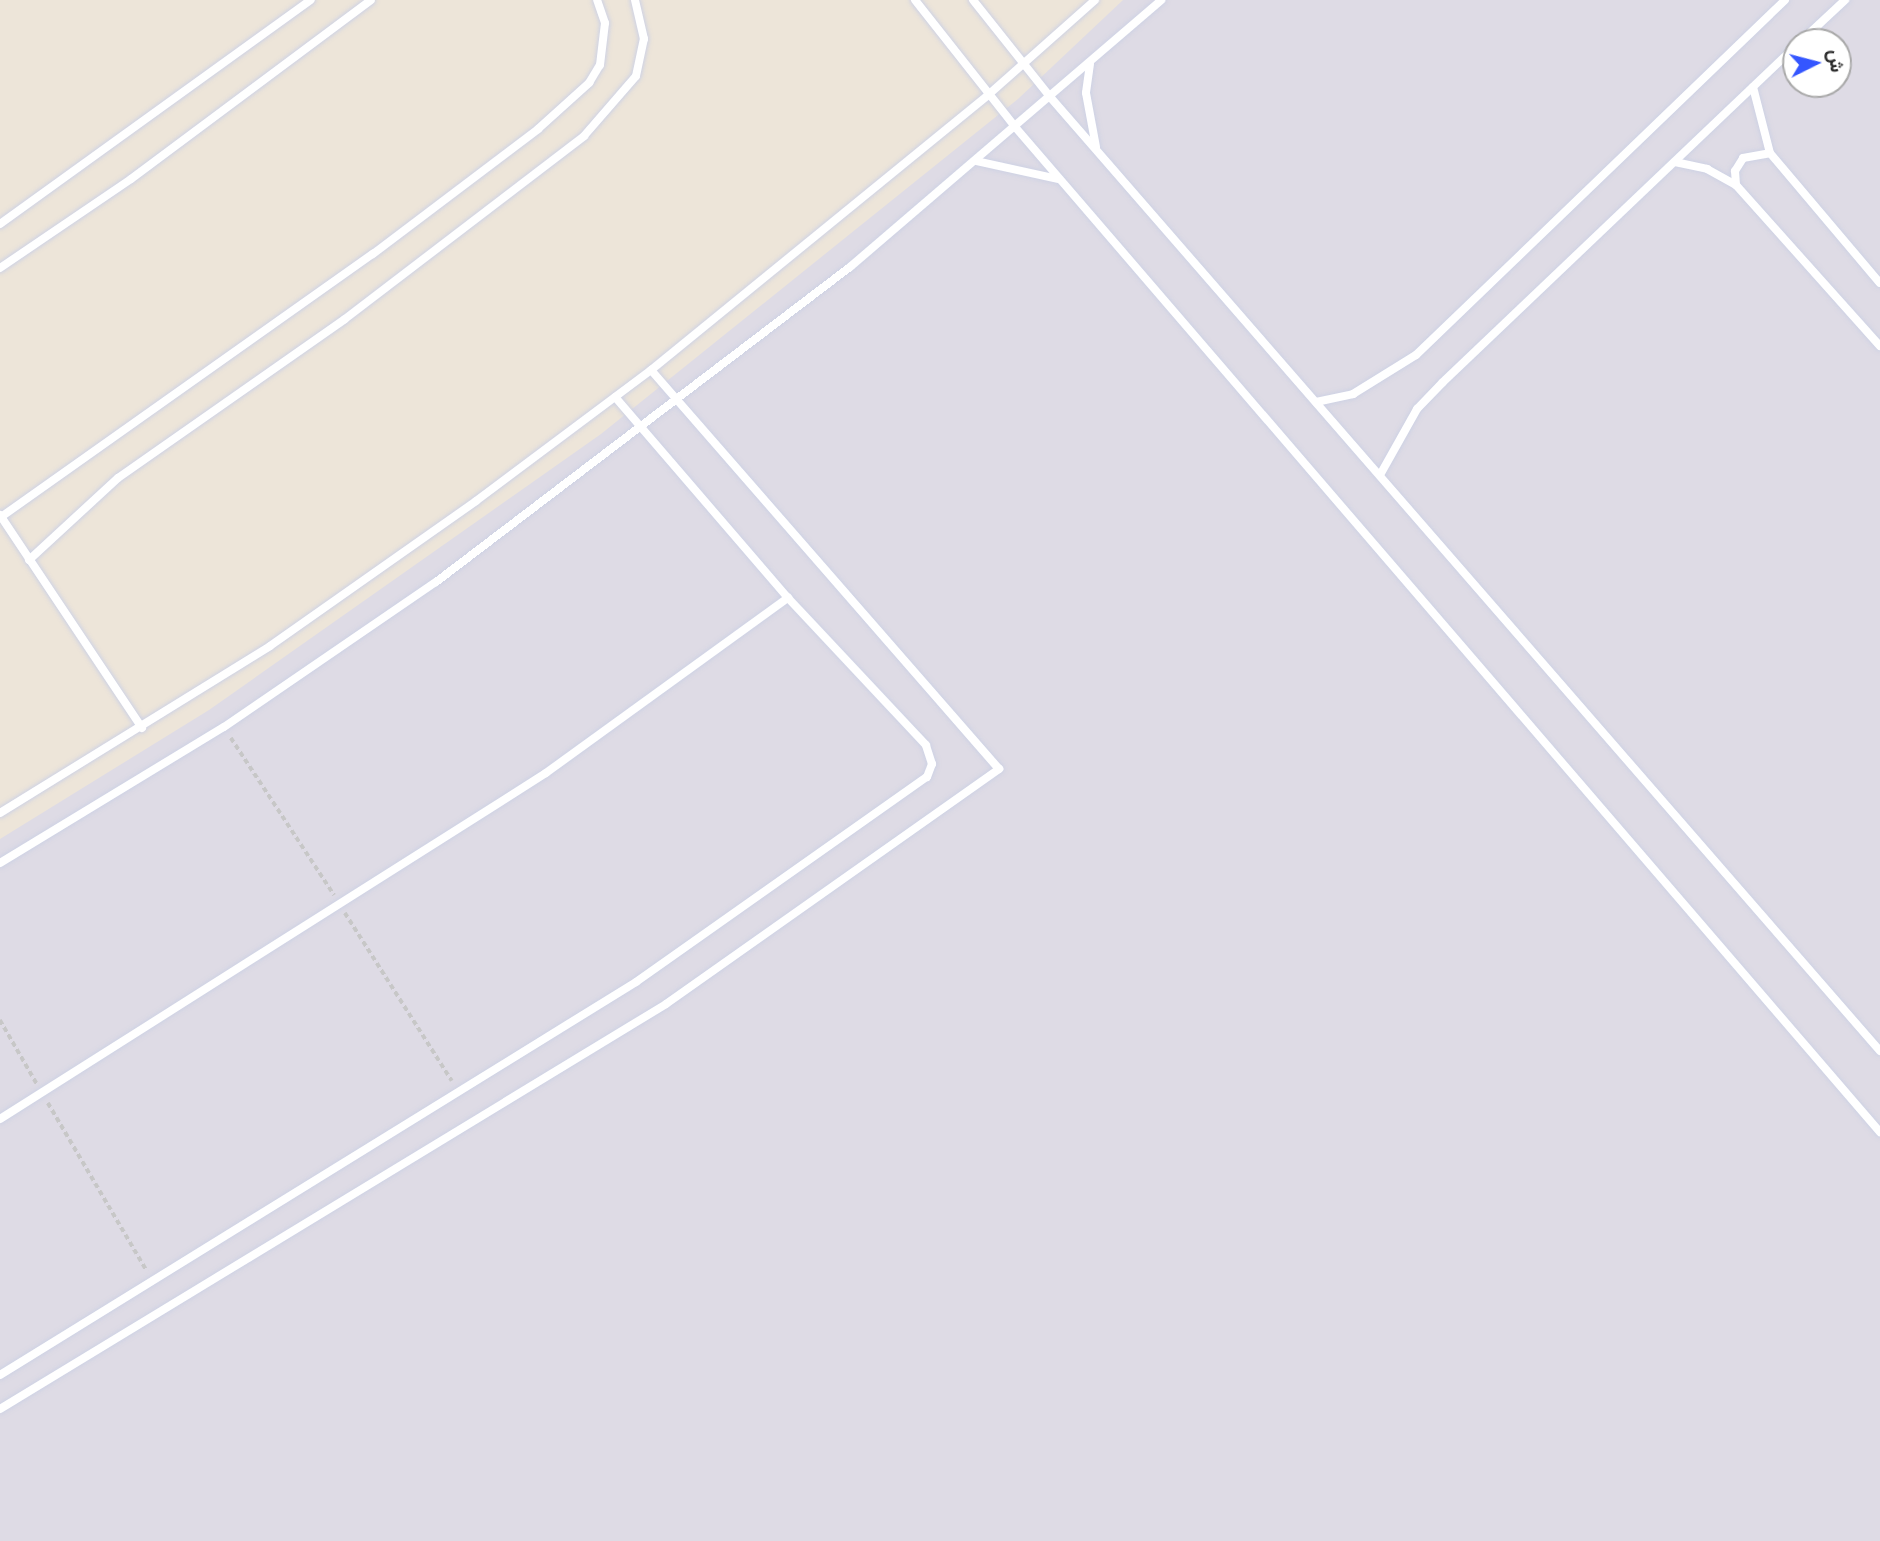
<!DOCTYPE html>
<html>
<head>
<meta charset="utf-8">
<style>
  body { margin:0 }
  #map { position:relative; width:1880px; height:1541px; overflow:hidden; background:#ede5d9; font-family:Signika,Vazirmatn,sans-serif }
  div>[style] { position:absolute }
  .industrial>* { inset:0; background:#dedbe5 }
  .path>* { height:3.5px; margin-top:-1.75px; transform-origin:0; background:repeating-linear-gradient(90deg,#c7c7c7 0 5px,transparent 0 8.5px) }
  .roads { filter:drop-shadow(0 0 2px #ced2e4) drop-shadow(0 0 2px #ced2e4) }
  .lane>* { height:8px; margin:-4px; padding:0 4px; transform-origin:4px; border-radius:4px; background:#fff }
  span { translate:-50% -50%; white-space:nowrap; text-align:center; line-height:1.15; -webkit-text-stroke:6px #fff; paint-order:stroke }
  .north { position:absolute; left:1782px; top:28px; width:70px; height:70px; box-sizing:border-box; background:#fff; border:2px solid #a9a9a9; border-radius:50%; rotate:84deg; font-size:19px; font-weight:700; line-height:28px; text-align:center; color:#292929 }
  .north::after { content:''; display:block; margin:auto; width:24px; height:32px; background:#3456ff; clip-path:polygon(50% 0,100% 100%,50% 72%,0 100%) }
</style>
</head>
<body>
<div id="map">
  <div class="industrial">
    <i style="clip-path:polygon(evenodd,1123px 0,1880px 0,1880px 1541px,0 1541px,0 839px,209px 710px,601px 434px,1018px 99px,1123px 0,1796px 42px,1838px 42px,1838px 84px,1796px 84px,1796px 42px)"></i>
  </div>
  <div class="path">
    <i style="left:231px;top:738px;width:188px;rotate:56.7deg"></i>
    <i style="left:345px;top:913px;width:199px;rotate:57.5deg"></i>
    <i style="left:0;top:1020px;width:74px;rotate:60deg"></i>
    <i style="left:48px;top:1103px;width:195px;rotate:59.5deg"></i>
  </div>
  <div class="roads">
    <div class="lane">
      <i style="left:915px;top:0;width:163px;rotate:51.7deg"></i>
      <i style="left:1016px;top:128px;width:1325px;rotate:49.29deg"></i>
      <i style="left:973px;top:0;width:125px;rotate:51.5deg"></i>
      <i style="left:1051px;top:98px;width:1263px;rotate:48.98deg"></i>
      <i style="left:1800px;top:42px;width:62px;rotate:-43deg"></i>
      <i style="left:1090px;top:64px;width:29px;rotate:98deg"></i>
      <i style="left:1086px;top:93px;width:55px;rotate:79.5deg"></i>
      <i style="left:1753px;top:87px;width:68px;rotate:75.6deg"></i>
      <i style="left:1770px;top:153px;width:170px;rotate:49.8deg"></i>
      <i style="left:976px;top:161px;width:84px;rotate:12.4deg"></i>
      <i style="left:1675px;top:162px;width:33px;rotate:12deg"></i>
      <i style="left:1707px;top:169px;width:33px;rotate:29deg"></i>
      <i style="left:1736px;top:185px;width:216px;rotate:48.2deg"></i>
      <i style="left:1736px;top:185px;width:14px;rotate:-94deg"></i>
      <i style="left:1735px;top:171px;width:15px;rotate:-58deg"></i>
      <i style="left:1743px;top:158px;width:27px;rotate:-10deg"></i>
      <i style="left:0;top:224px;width:383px;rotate:-35.8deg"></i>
      <i style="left:0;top:268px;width:158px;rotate:-34.2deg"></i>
      <i style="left:131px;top:179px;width:299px;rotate:-36.7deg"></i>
      <i style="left:1316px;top:402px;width:38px;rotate:-12deg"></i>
      <i style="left:1353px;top:394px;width:74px;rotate:-31.8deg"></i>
      <i style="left:1416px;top:355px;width:512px;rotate:-43.89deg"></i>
      <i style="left:1380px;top:475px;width:76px;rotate:-60.7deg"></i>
      <i style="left:1417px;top:409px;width:37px;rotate:-46deg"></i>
      <i style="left:1443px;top:382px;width:487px;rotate:-43.6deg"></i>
      <i style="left:0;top:515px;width:256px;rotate:56.3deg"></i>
      <i style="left:1px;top:517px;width:456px;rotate:-35.3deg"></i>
      <i style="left:373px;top:254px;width:207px;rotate:-37.1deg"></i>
      <i style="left:538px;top:129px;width:69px;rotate:-42deg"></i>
      <i style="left:589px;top:83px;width:21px;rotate:-59deg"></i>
      <i style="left:600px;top:65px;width:42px;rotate:-83.2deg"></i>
      <i style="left:605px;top:23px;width:24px;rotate:-109deg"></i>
      <i style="left:29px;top:560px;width:121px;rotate:-42.7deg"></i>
      <i style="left:118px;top:478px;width:277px;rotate:-35deg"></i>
      <i style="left:345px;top:319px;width:301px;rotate:-37.4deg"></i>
      <i style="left:584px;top:136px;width:79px;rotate:-49.1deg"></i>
      <i style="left:636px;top:76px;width:38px;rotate:-78deg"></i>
      <i style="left:644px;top:39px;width:40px;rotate:-103deg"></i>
      <i style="left:0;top:813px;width:317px;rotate:-31.7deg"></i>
      <i style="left:270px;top:646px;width:252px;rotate:-35.1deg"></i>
      <i style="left:476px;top:501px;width:219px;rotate:-36.8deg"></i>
      <i style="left:651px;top:370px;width:435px;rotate:-39.2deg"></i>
      <i style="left:988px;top:95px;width:143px;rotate:-41.6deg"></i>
      <i style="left:0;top:863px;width:262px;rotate:-31.3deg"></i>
      <i style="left:224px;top:727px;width:257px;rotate:-34.4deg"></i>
      <i style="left:436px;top:582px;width:520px;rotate:-37.27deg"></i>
      <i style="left:850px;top:267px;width:410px;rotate:-40.6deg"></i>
      <i style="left:0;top:1119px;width:646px;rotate:-32.36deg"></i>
      <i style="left:546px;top:773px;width:299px;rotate:-35.9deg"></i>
      <i style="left:0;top:1375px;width:748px;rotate:-31.71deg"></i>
      <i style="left:636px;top:982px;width:356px;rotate:-35.2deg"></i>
      <i style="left:927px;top:777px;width:14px;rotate:-69deg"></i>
      <i style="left:932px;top:764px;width:20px;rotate:-108deg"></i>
      <i style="left:926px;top:745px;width:202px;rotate:-133.2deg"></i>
      <i style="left:788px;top:598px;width:265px;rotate:-130.7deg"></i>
      <i style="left:0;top:1409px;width:779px;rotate:-31.3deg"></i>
      <i style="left:666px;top:1004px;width:408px;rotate:-35.2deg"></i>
      <i style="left:999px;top:769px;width:529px;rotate:-131.09deg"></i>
    </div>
  </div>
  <div class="north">ش</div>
</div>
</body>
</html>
